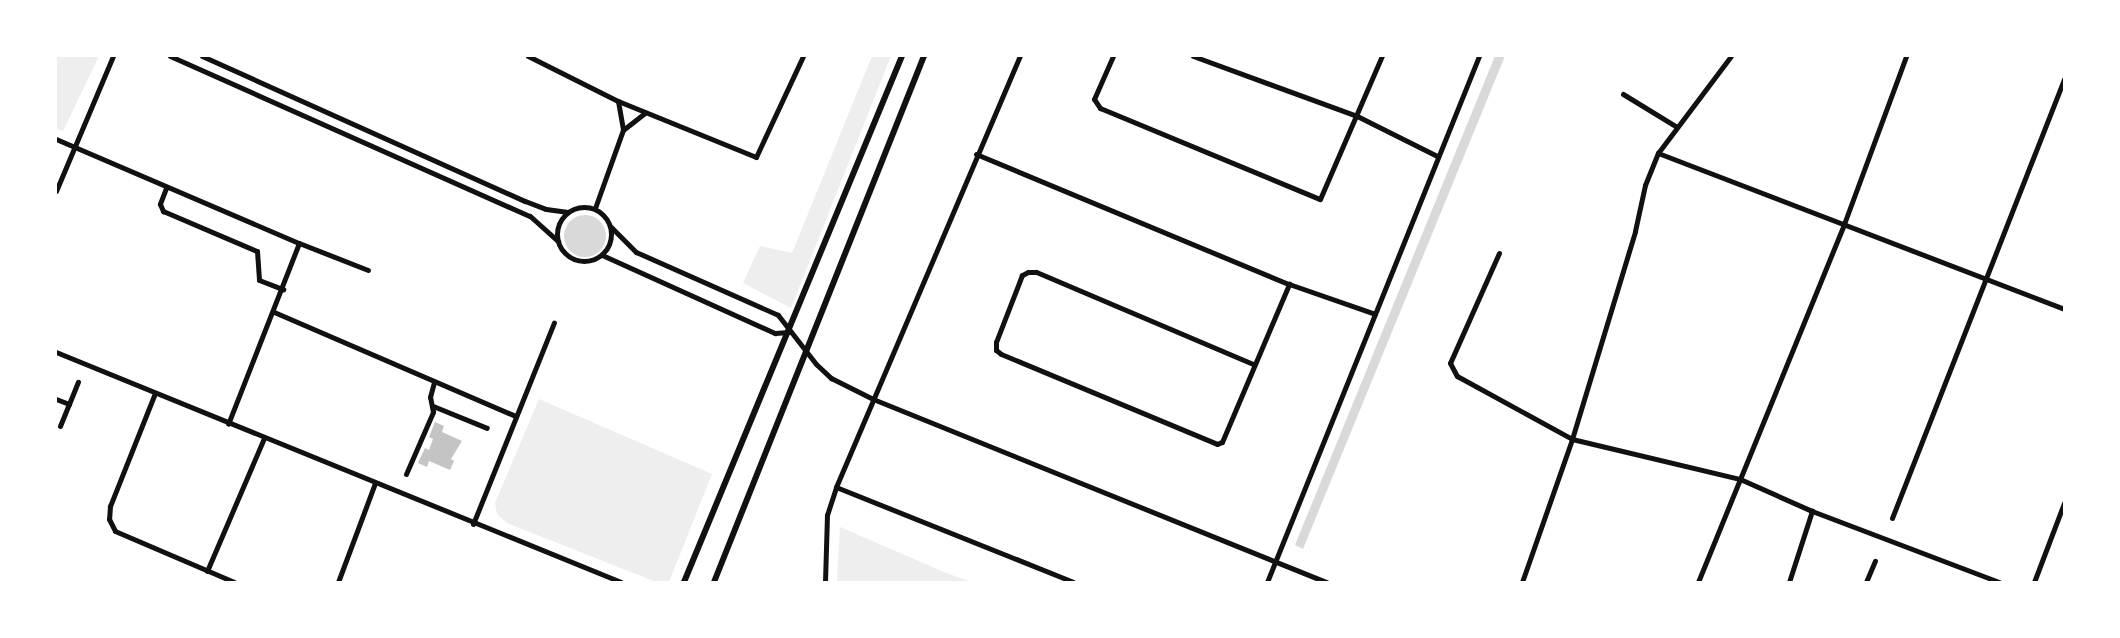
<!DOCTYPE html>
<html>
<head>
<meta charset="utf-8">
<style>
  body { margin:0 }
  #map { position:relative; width:2120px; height:638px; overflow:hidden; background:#fff; font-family:Jost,sans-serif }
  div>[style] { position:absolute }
  .green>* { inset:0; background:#eee }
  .water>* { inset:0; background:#d9d9d9 }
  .round { border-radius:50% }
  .building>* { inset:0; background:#c4c4c4 }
  .minor>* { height:5px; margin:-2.5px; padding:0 2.5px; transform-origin:2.5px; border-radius:2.5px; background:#111 }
  .minor>.ring { margin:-2.5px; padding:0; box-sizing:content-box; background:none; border:5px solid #111; border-radius:50% }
  .tertiary>* { height:6px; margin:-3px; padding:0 3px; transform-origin:3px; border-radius:3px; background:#111 }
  span { translate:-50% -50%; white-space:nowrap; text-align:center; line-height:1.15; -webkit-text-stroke:4.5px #fff; paint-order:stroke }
  .frame { position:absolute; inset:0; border:57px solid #fff; pointer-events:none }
</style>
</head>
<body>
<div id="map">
  <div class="green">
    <i style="clip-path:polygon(56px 56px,99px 56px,63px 131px,56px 129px)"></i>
    <i style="clip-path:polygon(872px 56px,891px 56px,791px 308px,743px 283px,760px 246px,792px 253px)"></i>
    <i style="clip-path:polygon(539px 399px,712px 474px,669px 582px,656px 582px,507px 523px,497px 514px,495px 503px)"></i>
    <i style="clip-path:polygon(840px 527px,944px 572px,971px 582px,837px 582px)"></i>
  </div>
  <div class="water">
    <i style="clip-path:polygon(1495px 56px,1505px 56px,1303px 549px,1295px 545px)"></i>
    <i class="round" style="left:564px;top:215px;width:42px;height:42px"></i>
  </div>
  <div class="building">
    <i style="clip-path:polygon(435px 422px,444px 426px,442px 432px,462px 441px,451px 459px,454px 461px,450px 470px,429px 461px,427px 467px,418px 463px,425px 448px,429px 450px,433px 439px,429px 437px)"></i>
  </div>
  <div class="minor">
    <i style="left:170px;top:56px;width:394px;rotate:24deg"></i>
    <i style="left:530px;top:216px;width:38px;rotate:42deg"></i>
    <i style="left:202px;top:56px;width:354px;rotate:24.2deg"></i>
    <i style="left:525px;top:201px;width:22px;rotate:21deg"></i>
    <i style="left:546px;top:209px;width:22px;rotate:8deg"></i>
    <i style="left:528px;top:56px;width:101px;rotate:26.6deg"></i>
    <i style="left:618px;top:101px;width:149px;rotate:22.1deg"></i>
    <i style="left:756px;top:157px;width:111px;rotate:-65deg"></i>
    <i style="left:1113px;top:56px;width:47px;rotate:113.8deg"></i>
    <i style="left:1094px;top:99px;width:11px;rotate:56deg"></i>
    <i style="left:1100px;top:108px;width:238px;rotate:22.5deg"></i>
    <i style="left:1320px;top:199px;width:156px;rotate:-66.6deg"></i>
    <i style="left:1193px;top:56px;width:175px;rotate:20.1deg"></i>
    <i style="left:1357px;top:116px;width:89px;rotate:26.6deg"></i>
    <i style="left:1623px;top:94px;width:63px;rotate:31.4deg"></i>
    <i style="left:618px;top:101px;width:29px;rotate:80deg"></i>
    <i style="left:56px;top:139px;width:264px;rotate:23.2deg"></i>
    <i style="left:299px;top:243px;width:194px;rotate:111.4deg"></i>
    <i style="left:1658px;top:153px;width:435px;rotate:21deg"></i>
    <i style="left:976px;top:154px;width:339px;rotate:22.6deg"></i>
    <i style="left:1289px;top:284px;width:91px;rotate:19.2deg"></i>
    <i style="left:166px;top:188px;width:17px;rotate:111deg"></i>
    <i style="left:160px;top:204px;width:8px;rotate:67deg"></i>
    <i style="left:163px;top:211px;width:102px;rotate:23.1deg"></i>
    <i style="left:257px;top:251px;width:29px;rotate:86deg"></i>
    <i style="left:259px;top:280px;width:26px;rotate:21deg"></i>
    <i style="left:56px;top:191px;width:147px;rotate:-67.1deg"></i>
    <i class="ring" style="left:557px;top:207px;width:49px;height:49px"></i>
    <i style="left:595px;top:208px;width:83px;rotate:-70.3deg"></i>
    <i style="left:623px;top:130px;width:28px;rotate:-38deg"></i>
    <i style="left:610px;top:226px;width:37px;rotate:45deg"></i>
    <i style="left:636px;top:252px;width:155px;rotate:23.9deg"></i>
    <i style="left:778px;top:315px;width:62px;rotate:52.2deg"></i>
    <i style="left:816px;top:364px;width:21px;rotate:43deg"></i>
    <i style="left:831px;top:378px;width:47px;rotate:26.6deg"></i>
    <i style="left:873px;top:399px;width:489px;rotate:22deg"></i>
    <i style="left:299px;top:243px;width:74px;rotate:21.4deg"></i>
    <i style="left:1499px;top:253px;width:120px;rotate:114deg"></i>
    <i style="left:1450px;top:363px;width:15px;rotate:62deg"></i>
    <i style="left:1457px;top:376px;width:131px;rotate:28.7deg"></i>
    <i style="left:1572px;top:439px;width:173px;rotate:13.4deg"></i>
    <i style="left:1740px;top:479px;width:79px;rotate:24deg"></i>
    <i style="left:1812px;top:511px;width:200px;rotate:20.8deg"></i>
    <i style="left:602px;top:255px;width:190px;rotate:24.3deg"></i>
    <i style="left:775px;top:333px;width:14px;rotate:-4deg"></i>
    <i style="left:274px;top:312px;width:262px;rotate:23.3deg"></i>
    <i style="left:56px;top:352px;width:610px;rotate:22.15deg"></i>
    <i style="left:1253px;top:364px;width:236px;rotate:-157deg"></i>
    <i style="left:1036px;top:272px;width:8px;rotate:180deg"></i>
    <i style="left:1028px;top:272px;width:7px;rotate:153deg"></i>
    <i style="left:1022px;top:275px;width:72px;rotate:111.2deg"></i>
    <i style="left:996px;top:342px;width:8px;rotate:90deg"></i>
    <i style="left:996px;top:350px;width:6px;rotate:39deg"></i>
    <i style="left:1001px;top:354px;width:234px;rotate:22.6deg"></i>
    <i style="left:1217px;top:444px;width:5px;rotate:-22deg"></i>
    <i style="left:1222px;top:442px;width:172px;rotate:-67deg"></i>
    <i style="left:155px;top:393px;width:122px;rotate:111.7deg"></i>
    <i style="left:110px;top:506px;width:13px;rotate:94deg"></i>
    <i style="left:109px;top:519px;width:13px;rotate:63deg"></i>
    <i style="left:115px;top:531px;width:129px;rotate:23.2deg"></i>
    <i style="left:56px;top:399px;width:14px;rotate:21deg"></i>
    <i style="left:69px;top:404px;width:24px;rotate:-68deg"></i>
    <i style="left:433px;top:406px;width:58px;rotate:22.2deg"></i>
    <i style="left:60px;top:426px;width:24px;rotate:-68deg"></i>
    <i style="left:406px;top:474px;width:68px;rotate:-66.5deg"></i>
    <i style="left:433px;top:412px;width:15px;rotate:-101deg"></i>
    <i style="left:430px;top:397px;width:16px;rotate:-75deg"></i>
    <i style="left:836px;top:487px;width:255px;rotate:21.8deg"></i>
    <i style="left:1892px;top:518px;width:472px;rotate:-68.6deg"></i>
    <i style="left:473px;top:524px;width:217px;rotate:-68.1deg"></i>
    <i style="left:207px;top:571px;width:145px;rotate:-66.8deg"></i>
    <i style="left:338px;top:582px;width:106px;rotate:-69.5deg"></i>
    <i style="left:825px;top:582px;width:67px;rotate:-88.3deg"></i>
    <i style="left:827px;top:515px;width:29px;rotate:-72deg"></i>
    <i style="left:836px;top:487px;width:469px;rotate:-66.9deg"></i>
    <i style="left:1267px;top:582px;width:567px;rotate:-68.05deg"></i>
    <i style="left:1522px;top:582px;width:151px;rotate:-70.7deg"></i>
    <i style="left:1572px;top:439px;width:217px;rotate:-73.1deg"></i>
    <i style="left:1635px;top:231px;width:47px;rotate:-77.7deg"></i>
    <i style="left:1645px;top:185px;width:35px;rotate:-68deg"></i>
    <i style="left:1658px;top:153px;width:121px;rotate:-53deg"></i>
    <i style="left:1698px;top:582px;width:387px;rotate:-67.8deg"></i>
    <i style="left:1844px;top:224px;width:179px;rotate:-69.7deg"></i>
    <i style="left:1789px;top:582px;width:75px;rotate:-72.1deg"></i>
    <i style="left:1866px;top:582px;width:23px;rotate:-67deg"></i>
    <i style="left:2034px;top:582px;width:85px;rotate:-69.2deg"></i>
  </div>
  <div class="tertiary">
    <i style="left:684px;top:582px;width:569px;rotate:-67.49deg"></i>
    <i style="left:714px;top:582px;width:566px;rotate:-68.24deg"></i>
  </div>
  <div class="frame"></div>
</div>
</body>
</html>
